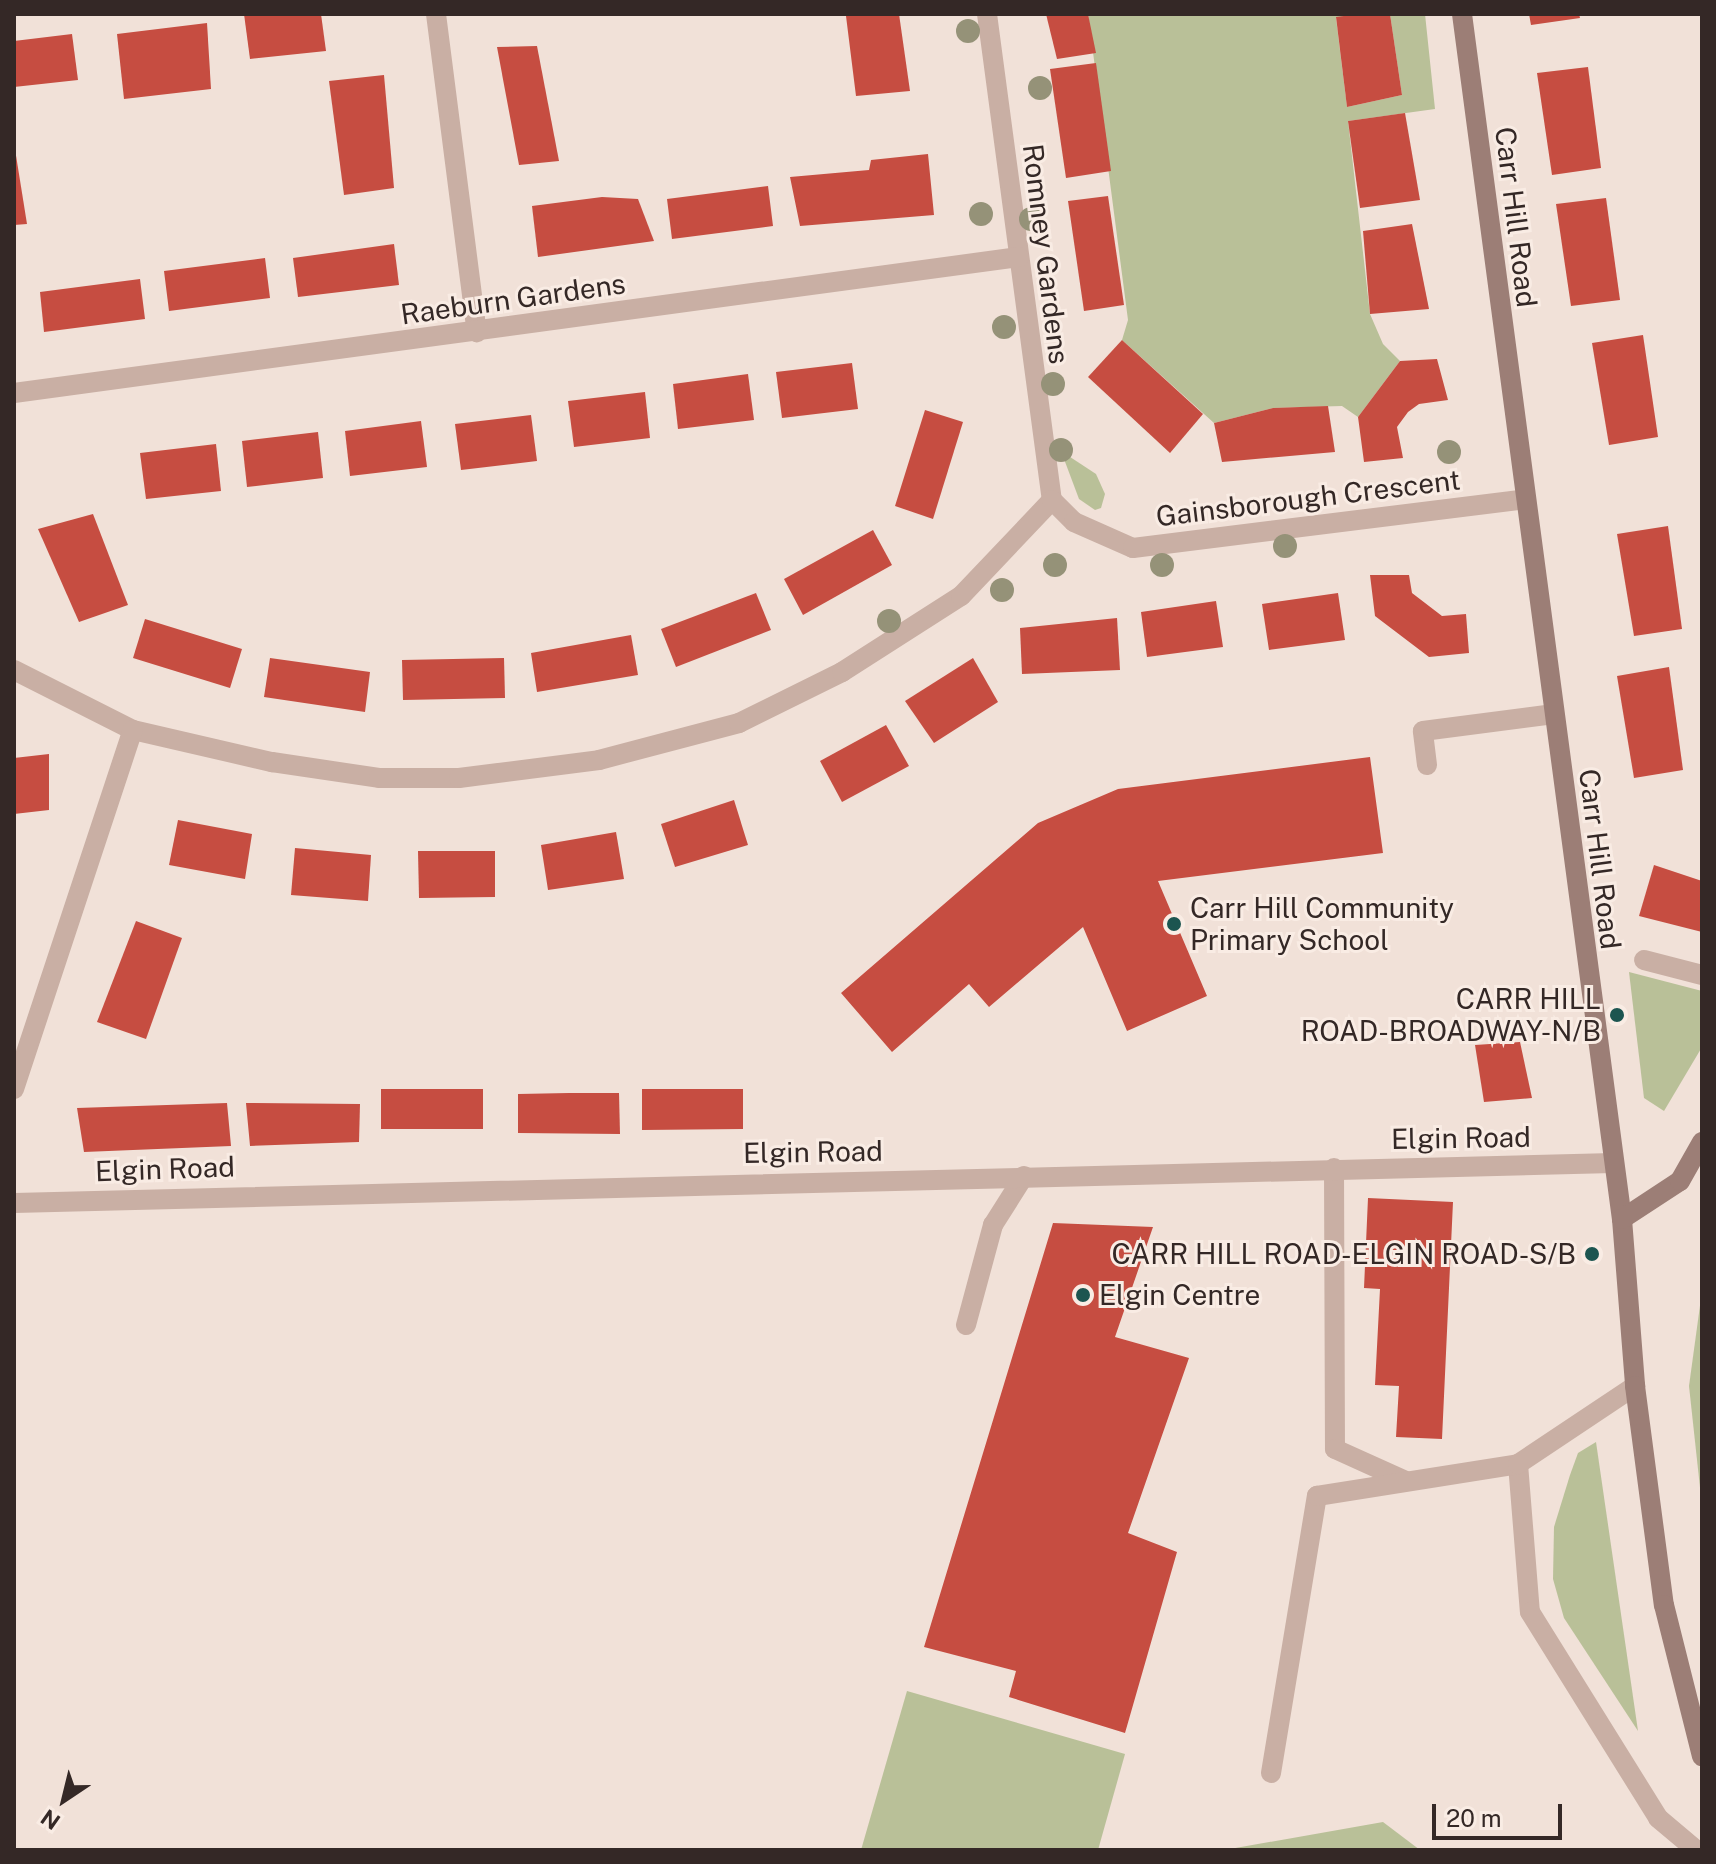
<!DOCTYPE html>
<html>
<head>
<meta charset="utf-8">
<style>
  body { margin:0 }
  #map { position:relative; width:1716px; height:1864px; overflow:hidden; background:#f1e1d8; font-family:"Public Sans",sans-serif }
  div>[style] { position:absolute }
  .green>* { inset:0; background:#b9c098 }
  .building>* { inset:0; background:#c64d41 }
  .lane>* { height:20px; margin:-10px; padding:0 10px; transform-origin:10px; border-radius:10px; background:#c9afa4 }
  .street>* { height:20px; margin:-10px; padding:0 10px; transform-origin:10px; border-radius:10px; background:#c9afa4 }
  .secondary>* { height:20px; margin:-10px; padding:0 10px; transform-origin:10px; border-radius:10px; background:#9c7e76 }
  .trees>* { width:24px; height:24px; margin:-12px; border-radius:50%; background:#959278 }
  .dots>* { width:22px; height:22px; translate:-50% -50%; box-sizing:border-box; border:4px solid #f9ece4; border-radius:50% }
  span { translate:-50% -50%; white-space:nowrap; text-align:center; line-height:1.15; -webkit-text-stroke:6px #f9ece4; paint-order:stroke }
  .street-label { font-size:28px; color:#342826 }
  .poi-label { font-size:28px; color:#342826 }
  .left { translate:0 -50%; text-align:left }
  .right { translate:-100% -50%; text-align:right }
  .frame { position:absolute; inset:0; border:16px solid #342826; pointer-events:none }
  .north { position:absolute; left:24px; top:1760px; width:80px; height:80px; -webkit-text-stroke:6px #f9ece4; paint-order:stroke; rotate:215deg; font-size:22px; font-weight:700; line-height:32px; text-align:center; color:#342826 }
  .north::after { content:''; display:block; margin:auto; width:28px; height:36px; background:#342826; clip-path:polygon(50% 0,100% 100%,50% 72%,0 100%) }
  .scale { position:absolute; left:1432px; top:1804px; width:130px; height:36px; box-sizing:border-box; border:4px solid #342826; border-top:0; padding-left:10px; font-size:24px; line-height:28px; white-space:nowrap; color:#342826; -webkit-text-stroke:6px #f9ece4; paint-order:stroke }
</style>
</head>
<body>
<div id="map">
  <div class="green">
    <i style="clip-path:polygon(1088px 14px,1359px 14px,1336px 18px,1347px 107px,1402px 95px,1390px 14px,1425px 14px,1435px 109px,1348px 121px,1370px 314px,1383px 344px,1400px 361px,1358px 417px,1342px 406px,1273px 408px,1214px 423px,1122px 340px,1128px 320px)"></i>
    <i style="clip-path:polygon(1061px 451px,1096px 474px,1105px 494px,1101px 508px,1095px 510px,1079px 499px)"></i>
    <i style="clip-path:polygon(1629px 972px,1702px 991px,1702px 1047px,1664px 1111px,1644px 1098px)"></i>
    <i style="clip-path:polygon(1702px 1291px,1702px 1506px,1689px 1386px)"></i>
    <i style="clip-path:polygon(1596px 1442px,1638px 1731px,1564px 1618px,1553px 1579px,1554px 1527px,1570px 1475px,1578px 1453px)"></i>
    <i style="clip-path:polygon(907px 1691px,1125px 1754px,1098px 1850px,861px 1850px)"></i>
    <i style="clip-path:polygon(1383px 1822px,1420px 1850px,1224px 1850px)"></i>
  </div>
  <div class="building">
    <i style="clip-path:polygon(244px 14px,321px 14px,326px 51px,250px 59px)"></i>
    <i style="clip-path:polygon(899px 14px,910px 91px,856px 96px,846px 16px)"></i>
    <i style="clip-path:polygon(1046px 14px,1088px 14px,1096px 53px,1057px 59px)"></i>
    <i style="clip-path:polygon(1359px 14px,1390px 14px,1402px 95px,1347px 107px,1336px 17px)"></i>
    <i style="clip-path:polygon(1529px 14px,1579px 14px,1580px 18px,1531px 25px)"></i>
    <i style="clip-path:polygon(207px 23px,211px 89px,124px 99px,117px 34px)"></i>
    <i style="clip-path:polygon(72px 34px,78px 80px,14px 87px,14px 41px)"></i>
    <i style="clip-path:polygon(537px 46px,559px 161px,519px 165px,497px 47px)"></i>
    <i style="clip-path:polygon(1096px 63px,1111px 171px,1066px 178px,1050px 69px)"></i>
    <i style="clip-path:polygon(1588px 67px,1601px 168px,1552px 175px,1537px 73px)"></i>
    <i style="clip-path:polygon(384px 75px,394px 188px,344px 195px,329px 81px)"></i>
    <i style="clip-path:polygon(1405px 113px,1420px 200px,1360px 208px,1348px 121px)"></i>
    <i style="clip-path:polygon(14px 143px,27px 224px,14px 225px)"></i>
    <i style="clip-path:polygon(928px 154px,934px 215px,800px 226px,790px 177px,869px 170px,871px 160px)"></i>
    <i style="clip-path:polygon(768px 186px,773px 226px,672px 239px,667px 199px)"></i>
    <i style="clip-path:polygon(1108px 196px,1124px 305px,1084px 311px,1068px 201px)"></i>
    <i style="clip-path:polygon(602px 197px,638px 199px,654px 241px,538px 257px,532px 206px)"></i>
    <i style="clip-path:polygon(1606px 198px,1620px 300px,1571px 306px,1556px 204px)"></i>
    <i style="clip-path:polygon(1412px 224px,1429px 309px,1370px 314px,1363px 231px)"></i>
    <i style="clip-path:polygon(394px 244px,399px 285px,298px 297px,293px 258px)"></i>
    <i style="clip-path:polygon(265px 258px,270px 298px,169px 311px,164px 271px)"></i>
    <i style="clip-path:polygon(140px 279px,145px 319px,44px 332px,40px 292px)"></i>
    <i style="clip-path:polygon(1643px 335px,1658px 437px,1609px 445px,1592px 343px)"></i>
    <i style="clip-path:polygon(1122px 340px,1203px 414px,1170px 453px,1088px 377px)"></i>
    <i style="clip-path:polygon(1437px 359px,1448px 400px,1419px 404px,1408px 412px,1397px 427px,1403px 458px,1364px 462px,1358px 417px,1400px 361px)"></i>
    <i style="clip-path:polygon(852px 363px,858px 409px,782px 418px,776px 372px)"></i>
    <i style="clip-path:polygon(748px 374px,754px 420px,678px 429px,673px 384px)"></i>
    <i style="clip-path:polygon(645px 392px,650px 438px,574px 447px,568px 401px)"></i>
    <i style="clip-path:polygon(1328px 406px,1335px 452px,1222px 462px,1214px 423px,1273px 408px)"></i>
    <i style="clip-path:polygon(925px 410px,963px 422px,933px 519px,895px 506px)"></i>
    <i style="clip-path:polygon(531px 415px,537px 461px,461px 470px,455px 424px)"></i>
    <i style="clip-path:polygon(421px 421px,427px 467px,350px 476px,345px 431px)"></i>
    <i style="clip-path:polygon(318px 432px,323px 478px,247px 487px,242px 441px)"></i>
    <i style="clip-path:polygon(216px 444px,221px 491px,146px 499px,140px 453px)"></i>
    <i style="clip-path:polygon(93px 514px,128px 605px,79px 622px,38px 529px)"></i>
    <i style="clip-path:polygon(1668px 526px,1682px 629px,1634px 636px,1617px 534px)"></i>
    <i style="clip-path:polygon(873px 530px,892px 565px,803px 615px,784px 579px)"></i>
    <i style="clip-path:polygon(1370px 575px,1409px 575px,1412px 593px,1442px 616px,1466px 614px,1469px 653px,1429px 657px,1375px 616px)"></i>
    <i style="clip-path:polygon(756px 593px,771px 630px,676px 667px,661px 629px)"></i>
    <i style="clip-path:polygon(1338px 593px,1345px 640px,1269px 650px,1262px 604px)"></i>
    <i style="clip-path:polygon(1216px 601px,1223px 647px,1147px 657px,1141px 612px)"></i>
    <i style="clip-path:polygon(1117px 618px,1120px 670px,1022px 674px,1020px 628px)"></i>
    <i style="clip-path:polygon(145px 619px,242px 649px,230px 688px,133px 658px)"></i>
    <i style="clip-path:polygon(631px 635px,638px 675px,537px 692px,531px 653px)"></i>
    <i style="clip-path:polygon(270px 658px,370px 672px,365px 712px,264px 697px)"></i>
    <i style="clip-path:polygon(504px 658px,505px 698px,403px 700px,402px 660px)"></i>
    <i style="clip-path:polygon(973px 658px,998px 702px,934px 743px,905px 701px)"></i>
    <i style="clip-path:polygon(1669px 667px,1683px 770px,1634px 778px,1617px 676px)"></i>
    <i style="clip-path:polygon(886px 725px,909px 766px,842px 802px,820px 761px)"></i>
    <i style="clip-path:polygon(49px 754px,49px 810px,14px 814px,14px 758px)"></i>
    <i style="clip-path:polygon(1370px 757px,1383px 853px,1158px 881px,1207px 996px,1127px 1031px,1083px 927px,989px 1007px,969px 984px,892px 1052px,841px 993px,1038px 823px,1118px 789px)"></i>
    <i style="clip-path:polygon(734px 800px,748px 845px,675px 867px,661px 824px)"></i>
    <i style="clip-path:polygon(178px 820px,252px 834px,245px 879px,169px 865px)"></i>
    <i style="clip-path:polygon(616px 832px,624px 879px,548px 890px,541px 845px)"></i>
    <i style="clip-path:polygon(295px 848px,371px 855px,368px 901px,291px 895px)"></i>
    <i style="clip-path:polygon(418px 851px,495px 851px,495px 897px,419px 898px)"></i>
    <i style="clip-path:polygon(1654px 865px,1702px 881px,1702px 932px,1639px 916px)"></i>
    <i style="clip-path:polygon(136px 921px,182px 938px,146px 1039px,97px 1022px)"></i>
    <i style="clip-path:polygon(1520px 1042px,1532px 1098px,1484px 1102px,1475px 1045px)"></i>
    <i style="clip-path:polygon(381px 1089px,483px 1089px,483px 1129px,381px 1129px)"></i>
    <i style="clip-path:polygon(642px 1089px,743px 1089px,743px 1129px,642px 1130px)"></i>
    <i style="clip-path:polygon(569px 1093px,619px 1093px,620px 1134px,518px 1133px,518px 1094px)"></i>
    <i style="clip-path:polygon(227px 1103px,231px 1146px,84px 1152px,77px 1108px)"></i>
    <i style="clip-path:polygon(246px 1103px,360px 1104px,359px 1142px,250px 1146px)"></i>
    <i style="clip-path:polygon(1368px 1198px,1453px 1202px,1442px 1439px,1396px 1437px,1399px 1386px,1375px 1385px,1380px 1289px,1364px 1288px)"></i>
    <i style="clip-path:polygon(1053px 1223px,1153px 1227px,1115px 1337px,1189px 1358px,1128px 1533px,1177px 1552px,1125px 1733px,1009px 1697px,1016px 1671px,924px 1647px)"></i>
  </div>
  <div class="lane">
    <i style="left:1427px;top:765px;width:34px;rotate:-97deg"></i>
    <i style="left:1423px;top:731px;width:132px;rotate:-7.4deg"></i>
    <i style="left:1334px;top:1168px;width:281px;rotate:89.8deg"></i>
    <i style="left:1335px;top:1449px;width:78px;rotate:24.3deg"></i>
    <i style="left:966px;top:1325px;width:104px;rotate:-74.9deg"></i>
    <i style="left:993px;top:1225px;width:58px;rotate:-57.7deg"></i>
    <i style="left:1518px;top:1464px;width:148px;rotate:85.4deg"></i>
    <i style="left:1530px;top:1612px;width:243px;rotate:58.1deg"></i>
    <i style="left:1658px;top:1818px;width:50px;rotate:40.1deg"></i>
    <i style="left:1271px;top:1773px;width:281px;rotate:-80.6deg"></i>
    <i style="left:1317px;top:1496px;width:204px;rotate:-9deg"></i>
    <i style="left:1518px;top:1464px;width:141px;rotate:-33.7deg"></i>
  </div>
  <div class="street">
    <i style="left:436px;top:14px;width:321px;rotate:82.7deg"></i>
    <i style="left:987px;top:14px;width:490px;rotate:82.4deg"></i>
    <i style="left:14px;top:393px;width:1014px;rotate:-7.71deg"></i>
    <i style="left:14px;top:670px;width:133px;rotate:26.8deg"></i>
    <i style="left:133px;top:730px;width:143px;rotate:13deg"></i>
    <i style="left:272px;top:762px;width:108px;rotate:8.5deg"></i>
    <i style="left:379px;top:778px;width:80px"></i>
    <i style="left:459px;top:778px;width:141px;rotate:-7.3deg"></i>
    <i style="left:599px;top:760px;width:145px;rotate:-14.8deg"></i>
    <i style="left:739px;top:723px;width:115px;rotate:-26.3deg"></i>
    <i style="left:842px;top:672px;width:141px;rotate:-32.6deg"></i>
    <i style="left:961px;top:596px;width:132px;rotate:-46.5deg"></i>
    <i style="left:1052px;top:500px;width:31px;rotate:45deg"></i>
    <i style="left:1074px;top:522px;width:64px;rotate:23.8deg"></i>
    <i style="left:1133px;top:548px;width:394px;rotate:-7.1deg"></i>
    <i style="left:1644px;top:960px;width:60px;rotate:14.5deg"></i>
    <i style="left:14px;top:1089px;width:378px;rotate:-71.7deg"></i>
    <i style="left:14px;top:1203px;width:1600px;rotate:-1.43deg"></i>
  </div>
  <div class="secondary">
    <i style="left:1462px;top:14px;width:1216px;rotate:82.44deg"></i>
    <i style="left:1622px;top:1219px;width:168px;rotate:85.5deg"></i>
    <i style="left:1635px;top:1386px;width:221px;rotate:82.5deg"></i>
    <i style="left:1664px;top:1605px;width:156px;rotate:75.9deg"></i>
    <i style="left:1622px;top:1219px;width:69px;rotate:-33.2deg"></i>
    <i style="left:1680px;top:1181px;width:45px;rotate:-60.6deg"></i>
  </div>
  <div class="trees">
    <i style="left:968px;top:31px"></i>
    <i style="left:1040px;top:88px"></i>
    <i style="left:981px;top:214px"></i>
    <i style="left:1031px;top:219px"></i>
    <i style="left:1004px;top:327px"></i>
    <i style="left:1053px;top:384px"></i>
    <i style="left:1061px;top:450px"></i>
    <i style="left:1449px;top:452px"></i>
    <i style="left:1285px;top:546px"></i>
    <i style="left:1055px;top:565px"></i>
    <i style="left:1162px;top:565px"></i>
    <i style="left:1002px;top:590px"></i>
    <i style="left:889px;top:621px"></i>
  </div>
  <div class="dots">
    <i style="left:1174px;top:924px;background:#1c5550"></i>
    <i style="left:1617px;top:1015px;background:#1c5550"></i>
    <i style="left:1592px;top:1254px;background:#1c5550"></i>
    <i style="left:1083px;top:1295px;background:#1c5550"></i>
  </div>
  <div class="street-label">
    <span style="left:1516px;top:217px;rotate:83deg">Carr Hill Road</span>
    <span style="left:1046px;top:254px;rotate:83deg">Romney Gardens</span>
    <span style="left:513px;top:299px;rotate:-8deg">Raeburn Gardens</span>
    <span style="left:1308px;top:498px;rotate:-7deg">Gainsborough Crescent</span>
    <span style="left:1600px;top:859px;rotate:83deg">Carr Hill Road</span>
    <span style="left:1461px;top:1138px;rotate:-1deg">Elgin Road</span>
    <span style="left:813px;top:1152px;rotate:-1deg">Elgin Road</span>
    <span style="left:165px;top:1169px;rotate:-2deg">Elgin Road</span>
  </div>
  <div class="poi-label">
    <span class="left" style="left:1190px;top:924px">Carr Hill Community<br>Primary School</span>
    <span class="right" style="left:1601px;top:1015px">CARR HILL<br>ROAD-BROADWAY-N/B</span>
    <span class="right" style="left:1576px;top:1254px">CARR HILL ROAD-ELGIN ROAD-S/B</span>
    <span class="left" style="left:1099px;top:1295px">Elgin Centre</span>
  </div>
  <div class="frame"></div>
  <div class="north">N</div>
  <div class="scale">20 m</div>
</div>
</body>
</html>
